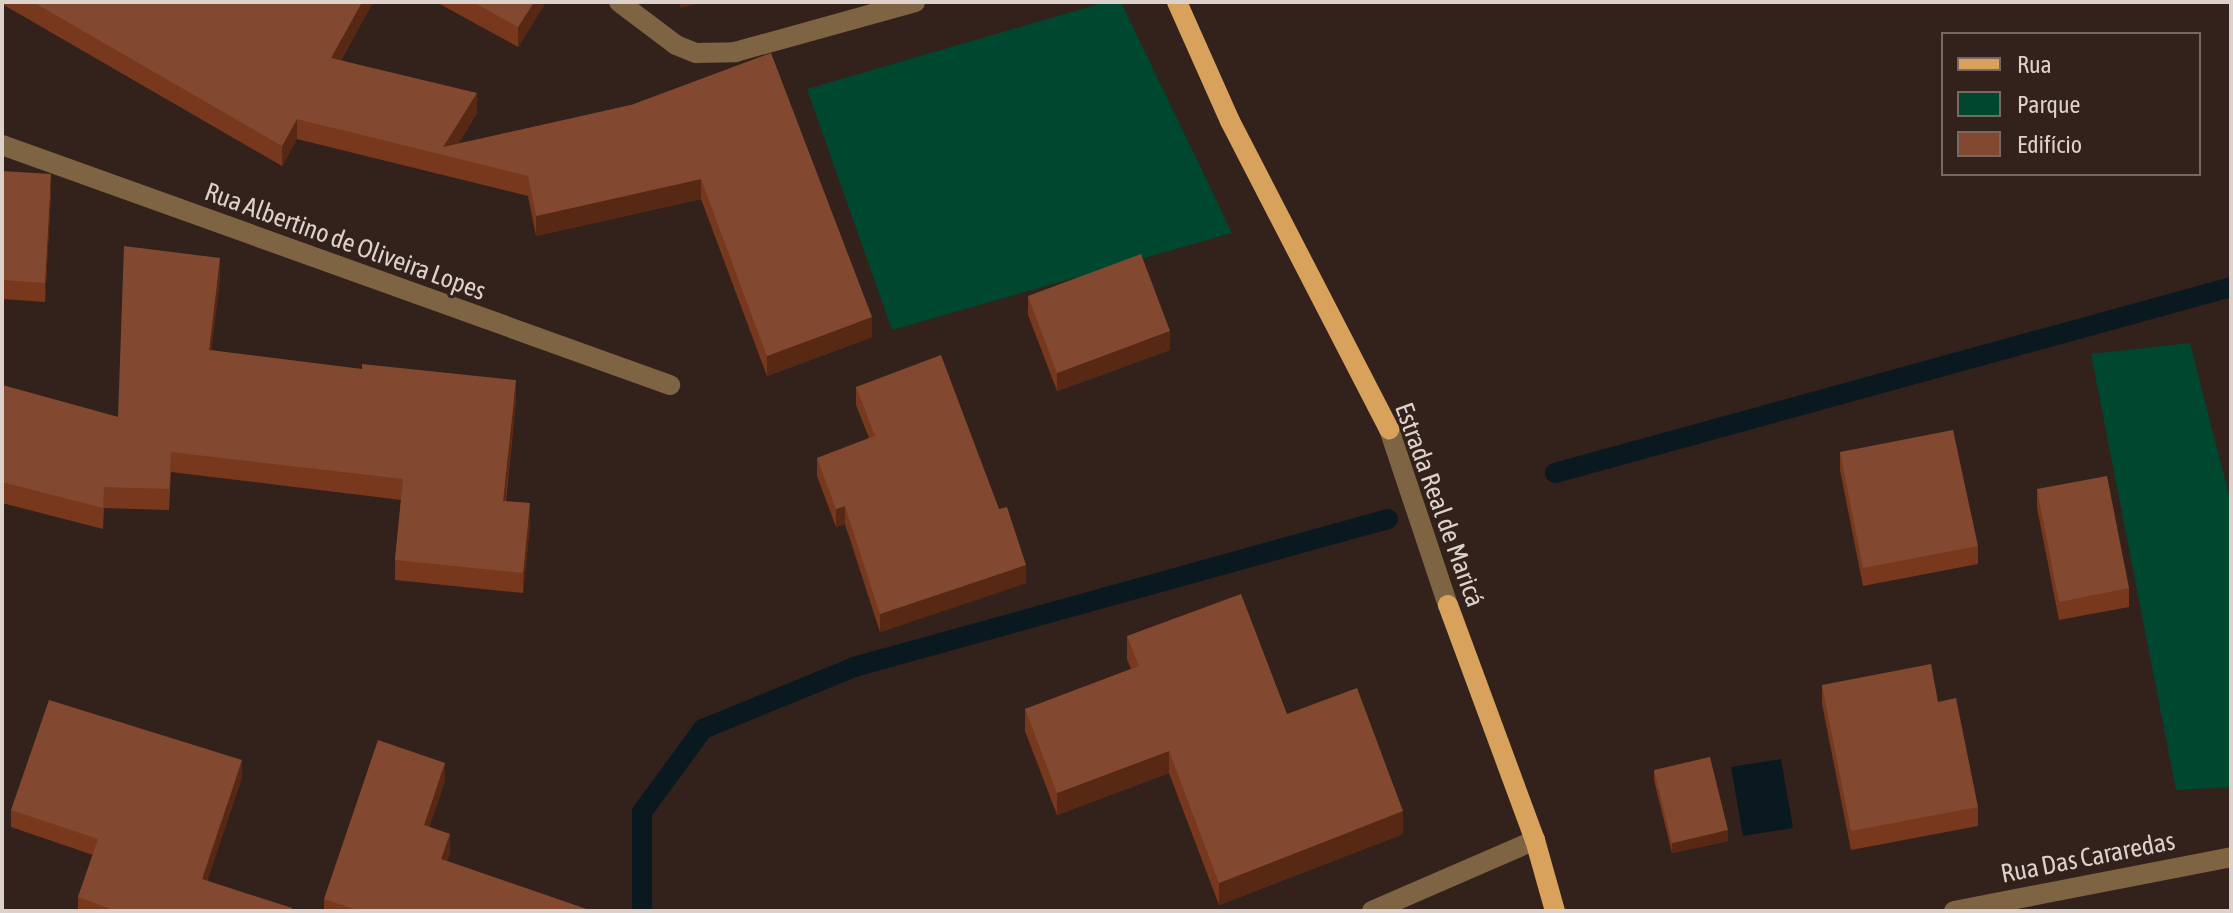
<!DOCTYPE html>
<html>
<head>
<meta charset="utf-8">
<style>
  body { margin:0 }
  #map { position:relative; width:2233px; height:913px; overflow:hidden; background:#33221b; font-family:"Asap Condensed",sans-serif }
  div>[style] { position:absolute }
  .green>* { inset:0; background:#004730 }
  .water>* { inset:0; background:#0a1820 }
  .stream>* { height:20px; margin:-10px; padding:0 10px; transform-origin:10px; border-radius:10px; background:#0a1820 }
  .minor>* { height:20px; margin:-10px; padding:0 10px; transform-origin:10px; border-radius:10px; background:#7f6444 }
  .major>* { height:20px; margin:-10px; padding:0 10px; transform-origin:10px; border-radius:10px; background:#d8a15c }
  .wall>* { inset:0; background:#77381d }
  .shaded-wall>* { inset:0; background:#572914 }
  .building>* { inset:0; background:#824930 }
  span { translate:-50% -50%; white-space:nowrap; text-align:center; line-height:1.15; -webkit-text-stroke:6px #33221b; paint-order:stroke }
  .street-label { font-size:26px; color:#ddd1cc }
  .frame { position:absolute; inset:0; border:4px solid #ddd1cc; pointer-events:none }
  .legend { position:absolute; left:1941px; top:32px; width:260px; height:144px; box-sizing:border-box; background:#33221b; border:2px solid #776862; margin:0; padding:10px 14px; list-style:none; font-size:24px; color:#ddd1cc }
  .legend li { display:flex; align-items:center; gap:16px; height:40px }
  .legend b { width:40px; border:2px solid #776862 }
</style>
</head>
<body>
<div id="map">
  <div class="green">
    <i style="clip-path:polygon(1106px 2px,1121px 2px,1232px 233px,892px 330px,807px 89px)"></i>
    <i style="clip-path:polygon(2190px 343px,2231px 503px,2231px 787px,2176px 790px,2091px 354px)"></i>
  </div>
  <div class="water">
    <i style="clip-path:polygon(1781px 759px,1793px 828px,1743px 836px,1731px 767px)"></i>
  </div>
  <div class="stream">
    <i style="left:1555px;top:473px;width:701px;rotate:-15.38deg"></i>
    <i style="left:642px;top:911px;width:99px;rotate:-90deg"></i>
    <i style="left:642px;top:812px;width:103px;rotate:-53.7deg"></i>
    <i style="left:703px;top:729px;width:163px;rotate:-22.3deg"></i>
    <i style="left:854px;top:667px;width:554px;rotate:-15.49deg"></i>
  </div>
  <div class="minor">
    <i style="left:619px;top:2px;width:71px;rotate:37deg"></i>
    <i style="left:676px;top:45px;width:22px;rotate:22deg"></i>
    <i style="left:696px;top:53px;width:39px;rotate:-1deg"></i>
    <i style="left:735px;top:52px;width:187px;rotate:-15.5deg"></i>
    <i style="left:2px;top:145px;width:710px;rotate:19.76deg"></i>
    <i style="left:1389px;top:429px;width:186px;rotate:71.5deg"></i>
    <i style="left:1372px;top:911px;width:178px;rotate:-23.5deg"></i>
    <i style="left:1954px;top:911px;width:282px;rotate:-11deg"></i>
  </div>
  <div class="major">
    <i style="left:1177px;top:2px;width:130px;rotate:66deg"></i>
    <i style="left:1230px;top:121px;width:347px;rotate:62.7deg"></i>
    <i style="left:1448px;top:605px;width:251px;rotate:69.7deg"></i>
    <i style="left:1535px;top:840px;width:74px;rotate:74.3deg"></i>
  </div>
  <div class="wall">
    <i style="clip-path:polygon(2px 2px,373px 2px,341px 60px,477px 113px,458px 144px,631px 105px,872px 337px,767px 376px,701px 199px,536px 236px,528px 196px,297px 139px,282px 166px,2px 4px)"></i>
    <i style="clip-path:polygon(436px 2px,546px 2px,518px 47px)"></i>
    <i style="clip-path:polygon(2px 171px,51px 192px,45px 302px,2px 299px)"></i>
    <i style="clip-path:polygon(220px 279px,211px 350px,516px 400px,506px 501px,530px 524px,523px 593px,395px 580px,395px 560px,401px 500px,171px 472px,169px 510px,104px 508px,103px 529px,2px 503px,2px 385px,118px 417px)"></i>
    <i style="clip-path:polygon(1028px 296px,1170px 350px,1057px 391px,1028px 315px)"></i>
    <i style="clip-path:polygon(856px 387px,1026px 583px,880px 632px,845px 524px,836px 527px,817px 476px,817px 458px,869px 438px,856px 405px)"></i>
    <i style="clip-path:polygon(1840px 452px,1978px 546px,1978px 564px,1863px 586px,1840px 470px)"></i>
    <i style="clip-path:polygon(2037px 489px,2129px 588px,2129px 607px,2059px 620px,2037px 508px)"></i>
    <i style="clip-path:polygon(1127px 636px,1287px 714px,1403px 834px,1219px 905px,1169px 773px,1057px 815px,1025px 731px,1025px 709px,1131px 669px,1127px 659px)"></i>
    <i style="clip-path:polygon(1822px 685px,1938px 702px,1978px 807px,1978px 826px,1851px 850px,1822px 704px)"></i>
    <i style="clip-path:polygon(1654px 770px,1728px 841px,1672px 853px,1654px 780px)"></i>
    <i style="clip-path:polygon(242px 777px,207px 881px,292px 911px,78px 911px,78px 897px,93px 855px,11px 827px,11px 810px)"></i>
    <i style="clip-path:polygon(445px 781px,429px 827px,450px 852px,447px 861px,592px 911px,324px 911px,324px 899px)"></i>
  </div>
  <div class="shaded-wall">
    <i style="clip-path:polygon(362px 2px,373px 2px,331px 77px,331px 58px)"></i>
    <i style="clip-path:polygon(534px 2px,546px 2px,518px 47px,518px 27px)"></i>
    <i style="clip-path:polygon(680px 2px,705px 2px,680px 8px)"></i>
    <i style="clip-path:polygon(477px 93px,477px 113px,450px 157px,443px 147px)"></i>
    <i style="clip-path:polygon(297px 119px,297px 139px,282px 166px,282px 146px)"></i>
    <i style="clip-path:polygon(51px 174px,51px 192px,45px 302px,45px 283px)"></i>
    <i style="clip-path:polygon(701px 179px,701px 199px,536px 236px,536px 216px)"></i>
    <i style="clip-path:polygon(220px 258px,220px 279px,209px 370px,209px 350px)"></i>
    <i style="clip-path:polygon(872px 317px,872px 337px,767px 376px,767px 356px)"></i>
    <i style="clip-path:polygon(1170px 331px,1170px 350px,1057px 391px,1057px 373px)"></i>
    <i style="clip-path:polygon(516px 380px,516px 400px,503px 521px,503px 501px)"></i>
    <i style="clip-path:polygon(530px 503px,530px 524px,523px 593px,523px 573px)"></i>
    <i style="clip-path:polygon(845px 506px,845px 524px,836px 527px,836px 509px)"></i>
    <i style="clip-path:polygon(1026px 565px,1026px 583px,880px 632px,880px 614px)"></i>
    <i style="clip-path:polygon(1169px 751px,1169px 773px,1057px 815px,1057px 793px)"></i>
    <i style="clip-path:polygon(242px 760px,242px 777px,202px 896px,202px 879px)"></i>
    <i style="clip-path:polygon(445px 763px,445px 781px,424px 843px,424px 825px)"></i>
    <i style="clip-path:polygon(1403px 811px,1403px 834px,1219px 905px,1219px 883px)"></i>
    <i style="clip-path:polygon(1728px 830px,1728px 841px,1672px 853px,1672px 843px)"></i>
    <i style="clip-path:polygon(450px 834px,450px 852px,441px 878px,441px 859px)"></i>
  </div>
  <div class="building">
    <i style="clip-path:polygon(33px 2px,362px 2px,331px 58px,477px 93px,443px 147px,631px 105px,771px 53px,872px 317px,767px 356px,701px 179px,536px 216px,528px 176px,297px 119px,282px 146px)"></i>
    <i style="clip-path:polygon(473px 2px,534px 2px,518px 27px)"></i>
    <i style="clip-path:polygon(2px 171px,51px 174px,45px 283px,2px 280px)"></i>
    <i style="clip-path:polygon(124px 246px,220px 258px,209px 350px,362px 369px,362px 364px,516px 380px,503px 501px,530px 503px,523px 573px,395px 560px,403px 479px,171px 452px,169px 489px,104px 487px,103px 508px,2px 482px,2px 385px,118px 417px)"></i>
    <i style="clip-path:polygon(1141px 254px,1170px 331px,1057px 373px,1028px 296px)"></i>
    <i style="clip-path:polygon(941px 355px,999px 509px,1007px 507px,1026px 565px,880px 614px,845px 506px,836px 509px,817px 458px,875px 436px,856px 387px)"></i>
    <i style="clip-path:polygon(1953px 430px,1978px 546px,1863px 568px,1840px 452px)"></i>
    <i style="clip-path:polygon(2107px 476px,2129px 588px,2059px 602px,2037px 489px)"></i>
    <i style="clip-path:polygon(1241px 594px,1287px 714px,1357px 688px,1403px 811px,1219px 883px,1169px 751px,1057px 793px,1025px 709px,1139px 666px,1127px 636px)"></i>
    <i style="clip-path:polygon(1931px 664px,1938px 702px,1956px 698px,1978px 807px,1851px 831px,1822px 685px)"></i>
    <i style="clip-path:polygon(49px 700px,242px 760px,202px 879px,292px 908px,291px 911px,117px 911px,78px 897px,98px 839px,11px 810px)"></i>
    <i style="clip-path:polygon(378px 740px,445px 763px,424px 825px,450px 834px,441px 859px,592px 911px,360px 911px,324px 899px)"></i>
    <i style="clip-path:polygon(1710px 757px,1728px 830px,1672px 843px,1654px 770px)"></i>
  </div>
  <div class="street-label">
    <span style="left:345px;top:242px;rotate:20deg">Rua Albertino de Oliveira Lopes</span>
    <span style="left:1439px;top:505px;rotate:70deg">Estrada Real de Maricá</span>
    <span style="left:2088px;top:858px;rotate:-11deg">Rua Das Cararedas</span>
  </div>
  <div class="frame"></div>
  <ul class="legend">
  <li><b style="height:10px;background:#d8a15c"></b>Rua</li>
  <li><b style="height:22px;background:#004730"></b>Parque</li>
  <li><b style="height:22px;background:#824930"></b>Edifício</li>
  </ul>
</div>
</body>
</html>
